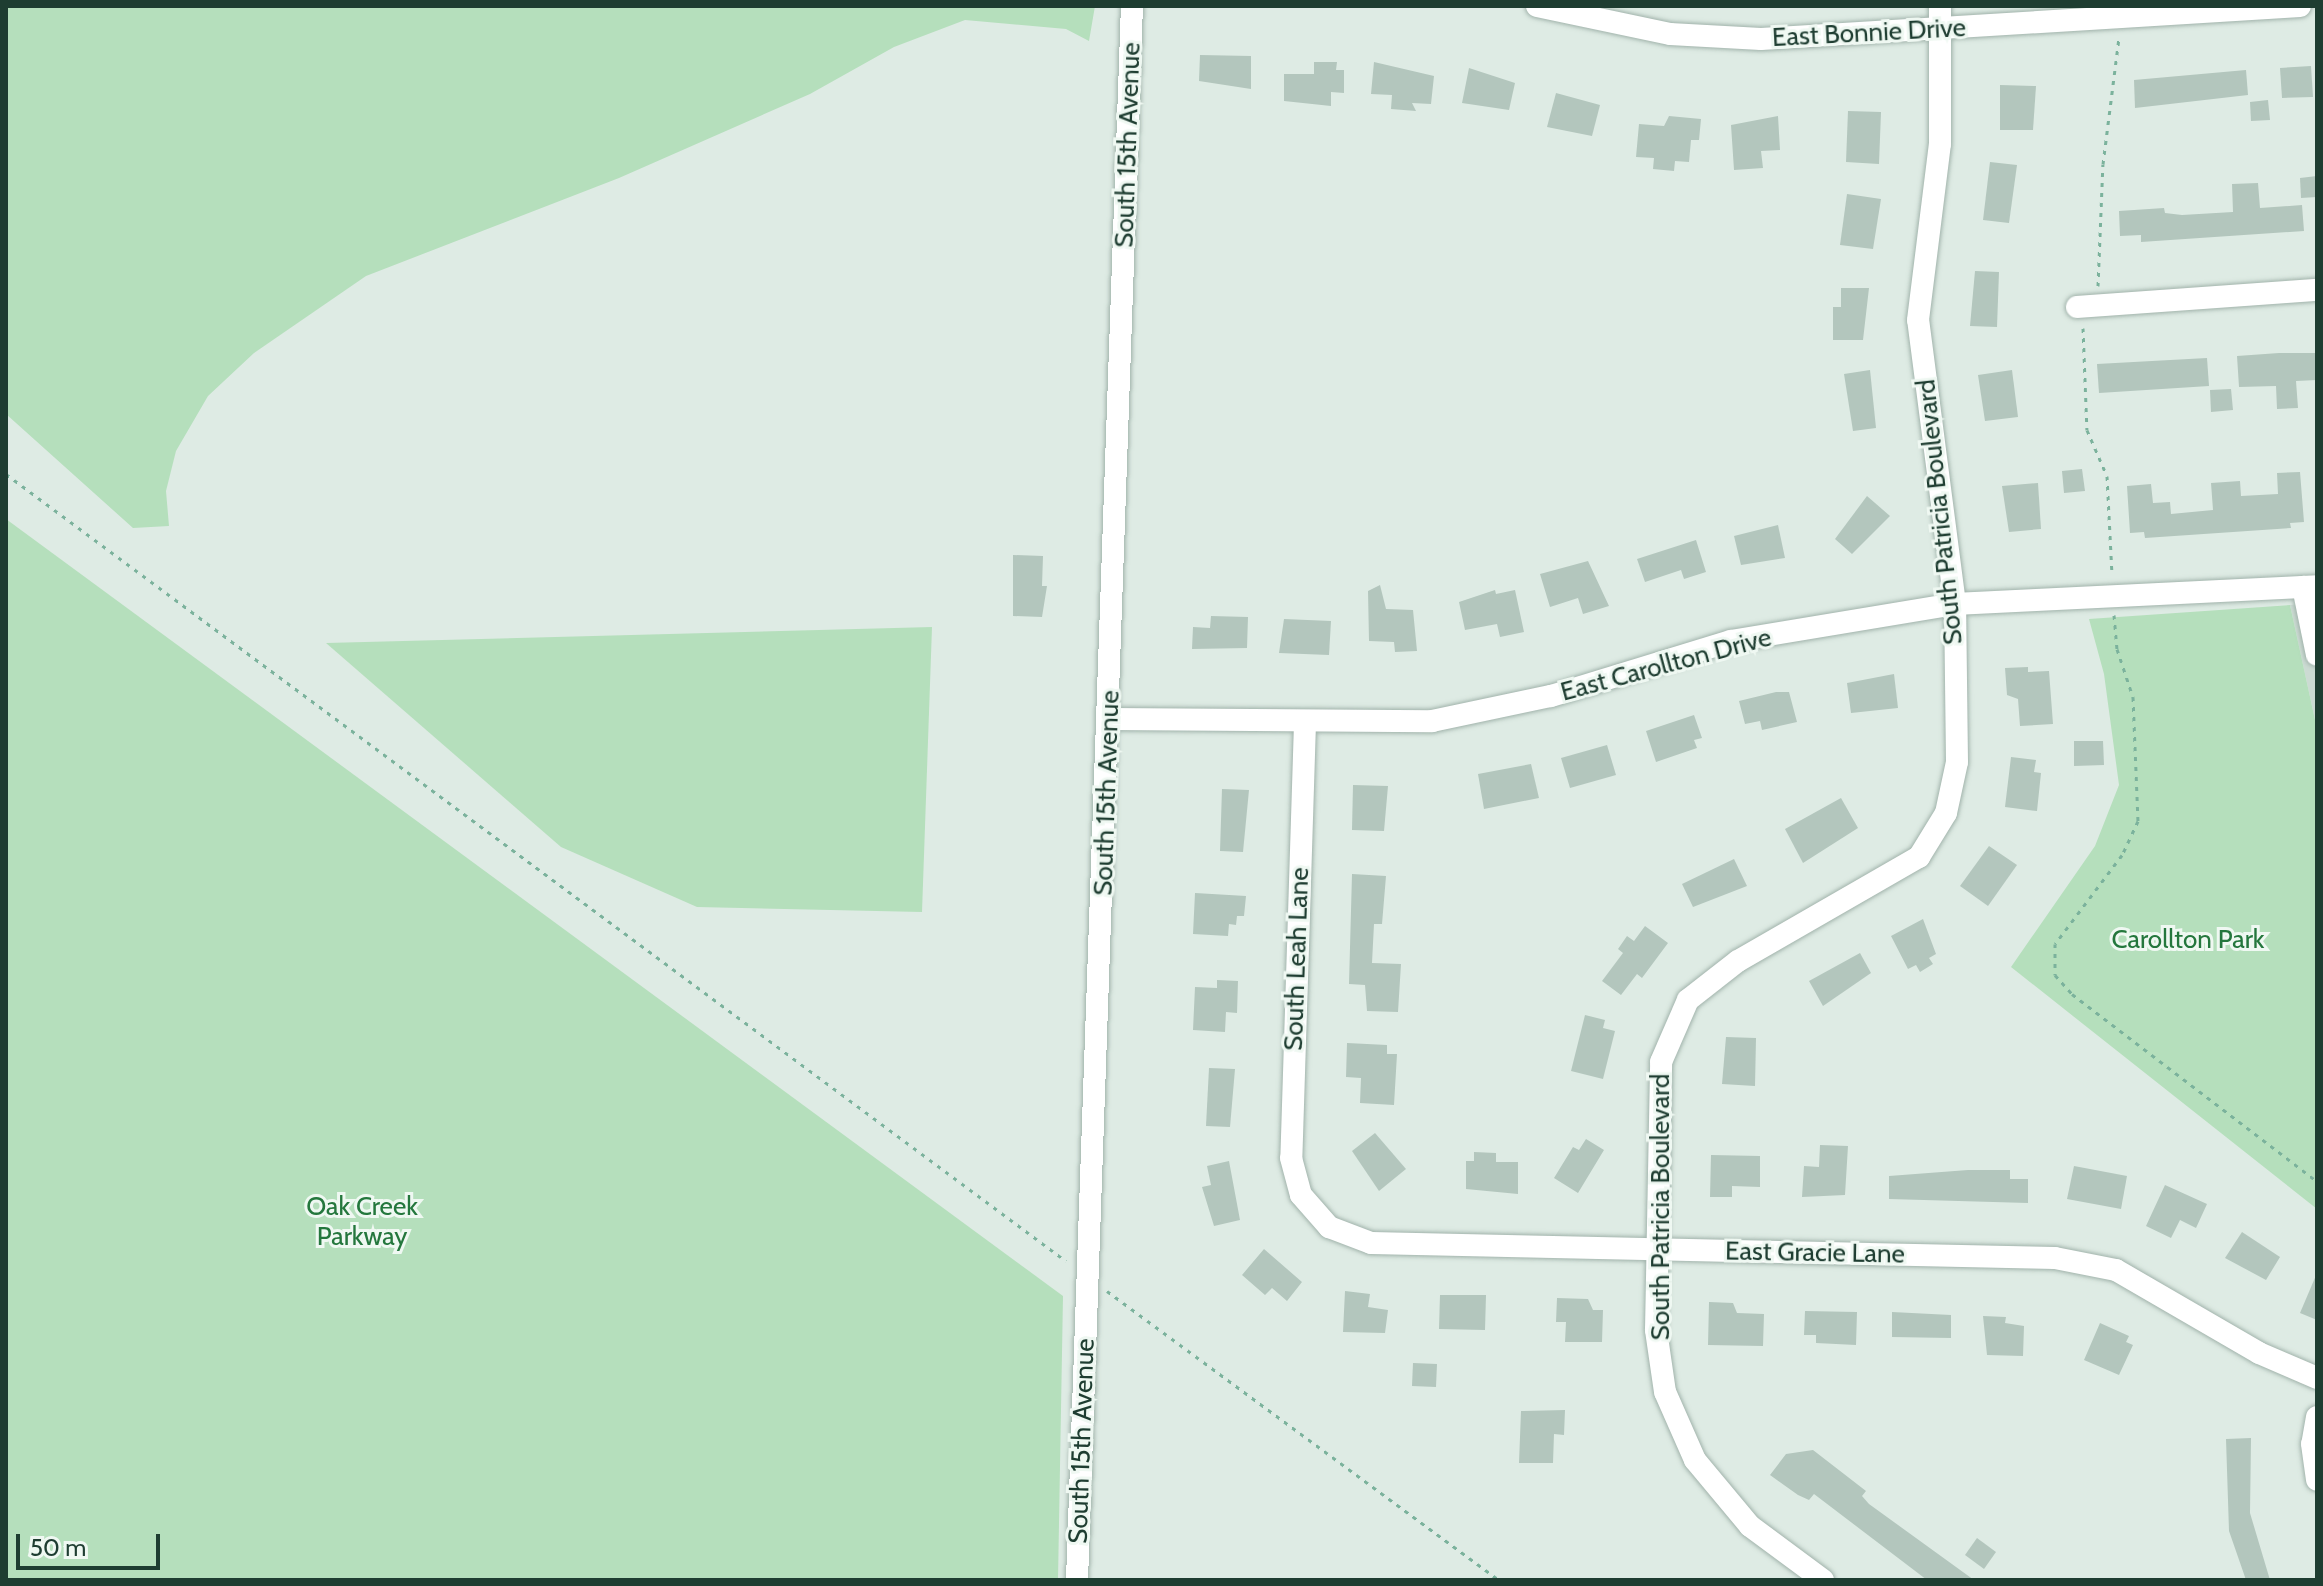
<!DOCTYPE html>
<html>
<head>
<meta charset="utf-8">
<style>
  body { margin:0 }
  #map { position:relative; width:2323px; height:1586px; overflow:hidden; background:#deebe4; font-family:Cabin,sans-serif }
  div>[style] { position:absolute }
  .built>* { inset:0; background:#ccdbd3 }
  .green>* { inset:0; background:#b5dfbc }
  .building>* { inset:0; background:#b3c6bd }
  .path>* { height:3px; margin-top:-1.5px; transform-origin:0; background:repeating-linear-gradient(90deg,#7bb29c 0 4px,transparent 0 10px) }
  .roads { filter:drop-shadow(0 0 2px #a1b3ab) drop-shadow(0 0 2px #a1b3ab) }
  .minor>* { height:22px; margin:-11px; padding:0 11px; transform-origin:11px; border-radius:11px; background:#fff }
  span { translate:-50% -50%; white-space:nowrap; text-align:center; line-height:1.15; -webkit-text-stroke:6px #eff8f2; paint-order:stroke }
  .street-label { font-size:26px; color:#1e3d31 }
  .park-label { font-size:26px; color:#24773d }
  .frame { position:absolute; inset:0; border:8px solid #1e3d31; pointer-events:none }
  .scale { position:absolute; left:16px; top:1534px; width:144px; height:36px; box-sizing:border-box; border:4px solid #1e3d31; border-top:0; padding-left:10px; font-size:24px; line-height:28px; white-space:nowrap; color:#1e3d31; -webkit-text-stroke:6px #eff8f2; paint-order:stroke }
</style>
</head>
<body>
<div id="map">
  <div class="built">
    <i style="clip-path:polygon(2317px 603px,2317px 729px,2290px 605px)"></i>
  </div>
  <div class="green">
    <i style="clip-path:polygon(6px 6px,1095px 6px,1089px 41px,1066px 29px,965px 20px,894px 47px,810px 94px,619px 178px,366px 276px,254px 353px,208px 396px,176px 451px,166px 491px,169px 526px,133px 528px,6px 414px)"></i>
    <i style="clip-path:polygon(6px 519px,1063px 1296px,1058px 1580px,6px 1580px)"></i>
    <i style="clip-path:polygon(2290px 605px,2317px 729px,2317px 1209px,2011px 967px,2095px 846px,2119px 785px,2104px 674px,2089px 619px)"></i>
    <i style="clip-path:polygon(932px 627px,922px 912px,697px 907px,561px 847px,326px 643px)"></i>
  </div>
  <div class="building">
    <i style="clip-path:polygon(1200px 55px,1251px 56px,1251px 89px,1199px 81px)"></i>
    <i style="clip-path:polygon(1314px 62px,1337px 62px,1336px 70px,1344px 70px,1344px 93px,1331px 92px,1331px 106px,1284px 101px,1284px 74px,1314px 74px)"></i>
    <i style="clip-path:polygon(1374px 62px,1434px 76px,1431px 104px,1412px 103px,1416px 111px,1391px 109px,1392px 95px,1371px 94px)"></i>
    <i style="clip-path:polygon(2311px 66px,2313px 97px,2282px 98px,2280px 68px)"></i>
    <i style="clip-path:polygon(1469px 68px,1515px 83px,1509px 110px,1462px 103px)"></i>
    <i style="clip-path:polygon(2246px 70px,2248px 95px,2135px 108px,2134px 80px)"></i>
    <i style="clip-path:polygon(2000px 85px,2036px 86px,2033px 130px,2000px 130px)"></i>
    <i style="clip-path:polygon(1556px 93px,1600px 105px,1592px 136px,1547px 127px)"></i>
    <i style="clip-path:polygon(2268px 100px,2270px 120px,2251px 121px,2250px 102px)"></i>
    <i style="clip-path:polygon(1848px 111px,1881px 112px,1879px 164px,1846px 162px)"></i>
    <i style="clip-path:polygon(1669px 116px,1701px 119px,1699px 140px,1691px 140px,1689px 162px,1675px 161px,1674px 171px,1653px 169px,1654px 158px,1636px 157px,1639px 124px,1664px 126px)"></i>
    <i style="clip-path:polygon(1778px 116px,1780px 150px,1761px 151px,1763px 168px,1734px 170px,1731px 125px)"></i>
    <i style="clip-path:polygon(1990px 162px,2017px 165px,2009px 223px,1983px 220px)"></i>
    <i style="clip-path:polygon(2317px 176px,2317px 197px,2301px 198px,2300px 178px)"></i>
    <i style="clip-path:polygon(2258px 183px,2260px 208px,2302px 205px,2304px 231px,2141px 242px,2141px 235px,2120px 236px,2119px 211px,2164px 208px,2165px 213px,2182px 215px,2233px 212px,2232px 184px)"></i>
    <i style="clip-path:polygon(1847px 194px,1881px 199px,1873px 249px,1840px 245px)"></i>
    <i style="clip-path:polygon(1975px 271px,1999px 272px,1997px 327px,1970px 326px)"></i>
    <i style="clip-path:polygon(1841px 288px,1869px 288px,1863px 340px,1833px 340px,1833px 307px,1841px 307px)"></i>
    <i style="clip-path:polygon(2279px 353px,2317px 353px,2317px 380px,2296px 381px,2298px 408px,2277px 409px,2276px 386px,2239px 387px,2237px 356px)"></i>
    <i style="clip-path:polygon(2207px 358px,2209px 386px,2099px 393px,2097px 364px)"></i>
    <i style="clip-path:polygon(1870px 370px,1876px 428px,1853px 431px,1844px 374px)"></i>
    <i style="clip-path:polygon(2012px 370px,2018px 417px,1985px 421px,1978px 375px)"></i>
    <i style="clip-path:polygon(2231px 389px,2233px 410px,2211px 412px,2210px 390px)"></i>
    <i style="clip-path:polygon(2082px 469px,2085px 491px,2064px 493px,2062px 471px)"></i>
    <i style="clip-path:polygon(2300px 472px,2304px 522px,2290px 523px,2291px 528px,2145px 538px,2144px 532px,2130px 533px,2127px 486px,2151px 484px,2153px 503px,2170px 502px,2171px 514px,2213px 510px,2211px 483px,2240px 481px,2241px 496px,2278px 494px,2277px 473px)"></i>
    <i style="clip-path:polygon(2038px 483px,2041px 529px,2009px 532px,2002px 486px)"></i>
    <i style="clip-path:polygon(1867px 496px,1890px 516px,1852px 554px,1835px 539px)"></i>
    <i style="clip-path:polygon(1778px 525px,1785px 558px,1741px 565px,1734px 536px)"></i>
    <i style="clip-path:polygon(1696px 540px,1706px 572px,1684px 579px,1681px 570px,1645px 582px,1637px 559px)"></i>
    <i style="clip-path:polygon(1013px 555px,1043px 556px,1042px 586px,1047px 586px,1042px 617px,1013px 616px)"></i>
    <i style="clip-path:polygon(1588px 561px,1609px 606px,1583px 614px,1578px 598px,1550px 607px,1540px 574px)"></i>
    <i style="clip-path:polygon(1380px 585px,1386px 609px,1413px 610px,1417px 651px,1395px 652px,1394px 642px,1369px 641px,1368px 591px)"></i>
    <i style="clip-path:polygon(1495px 590px,1496px 594px,1515px 590px,1524px 632px,1500px 637px,1497px 624px,1465px 630px,1459px 602px)"></i>
    <i style="clip-path:polygon(1211px 616px,1248px 617px,1247px 648px,1192px 649px,1193px 627px,1210px 628px)"></i>
    <i style="clip-path:polygon(1284px 619px,1331px 621px,1329px 655px,1279px 653px)"></i>
    <i style="clip-path:polygon(2028px 667px,2028px 672px,2049px 671px,2053px 724px,2020px 726px,2018px 699px,2007px 695px,2005px 668px)"></i>
    <i style="clip-path:polygon(1894px 674px,1898px 708px,1851px 713px,1847px 683px)"></i>
    <i style="clip-path:polygon(1776px 692px,1789px 692px,1797px 722px,1762px 730px,1760px 721px,1745px 724px,1739px 701px)"></i>
    <i style="clip-path:polygon(1694px 715px,1702px 738px,1694px 740px,1697px 748px,1656px 762px,1646px 731px)"></i>
    <i style="clip-path:polygon(2074px 741px,2103px 741px,2104px 765px,2074px 766px)"></i>
    <i style="clip-path:polygon(1607px 745px,1616px 775px,1570px 788px,1561px 758px)"></i>
    <i style="clip-path:polygon(2011px 757px,2036px 760px,2034px 772px,2041px 773px,2037px 811px,2005px 807px)"></i>
    <i style="clip-path:polygon(1531px 764px,1539px 798px,1484px 809px,1478px 774px)"></i>
    <i style="clip-path:polygon(1353px 785px,1388px 786px,1384px 831px,1352px 830px)"></i>
    <i style="clip-path:polygon(1222px 789px,1249px 790px,1243px 852px,1220px 851px)"></i>
    <i style="clip-path:polygon(1841px 798px,1858px 828px,1803px 863px,1785px 829px)"></i>
    <i style="clip-path:polygon(1989px 846px,2017px 865px,1988px 906px,1960px 886px)"></i>
    <i style="clip-path:polygon(1734px 859px,1747px 886px,1693px 907px,1682px 884px)"></i>
    <i style="clip-path:polygon(1352px 874px,1386px 876px,1382px 924px,1374px 924px,1372px 963px,1401px 964px,1398px 1012px,1367px 1011px,1365px 985px,1349px 984px)"></i>
    <i style="clip-path:polygon(1195px 893px,1246px 896px,1244px 916px,1237px 916px,1236px 925px,1229px 924px,1228px 936px,1193px 934px)"></i>
    <i style="clip-path:polygon(1923px 919px,1936px 954px,1929px 958px,1933px 964px,1920px 972px,1916px 965px,1908px 969px,1891px 936px)"></i>
    <i style="clip-path:polygon(1645px 926px,1668px 943px,1642px 978px,1637px 974px,1621px 995px,1602px 981px,1623px 953px,1618px 949px,1627px 936px,1634px 941px)"></i>
    <i style="clip-path:polygon(1860px 953px,1871px 973px,1823px 1006px,1809px 981px)"></i>
    <i style="clip-path:polygon(1217px 980px,1238px 981px,1237px 1013px,1226px 1012px,1225px 1032px,1193px 1030px,1195px 987px,1217px 988px)"></i>
    <i style="clip-path:polygon(1585px 1015px,1605px 1020px,1603px 1028px,1615px 1031px,1603px 1079px,1571px 1071px)"></i>
    <i style="clip-path:polygon(1726px 1037px,1756px 1038px,1755px 1086px,1722px 1084px)"></i>
    <i style="clip-path:polygon(1347px 1043px,1387px 1045px,1387px 1054px,1397px 1054px,1394px 1105px,1360px 1103px,1361px 1078px,1346px 1077px)"></i>
    <i style="clip-path:polygon(1209px 1068px,1235px 1069px,1230px 1127px,1206px 1126px)"></i>
    <i style="clip-path:polygon(1375px 1133px,1406px 1169px,1379px 1191px,1352px 1151px)"></i>
    <i style="clip-path:polygon(1586px 1139px,1604px 1150px,1578px 1193px,1554px 1178px,1573px 1147px,1579px 1150px)"></i>
    <i style="clip-path:polygon(1820px 1145px,1848px 1146px,1845px 1195px,1802px 1197px,1804px 1166px,1819px 1167px)"></i>
    <i style="clip-path:polygon(1474px 1152px,1496px 1153px,1496px 1162px,1518px 1162px,1518px 1194px,1466px 1189px,1466px 1161px,1474px 1161px)"></i>
    <i style="clip-path:polygon(1711px 1155px,1760px 1156px,1760px 1187px,1732px 1186px,1732px 1197px,1710px 1197px)"></i>
    <i style="clip-path:polygon(1229px 1161px,1240px 1220px,1214px 1226px,1202px 1187px,1211px 1185px,1207px 1166px)"></i>
    <i style="clip-path:polygon(2074px 1166px,2127px 1176px,2121px 1209px,2067px 1199px)"></i>
    <i style="clip-path:polygon(1968px 1170px,2010px 1170px,2010px 1179px,2028px 1179px,2028px 1203px,1889px 1199px,1889px 1176px)"></i>
    <i style="clip-path:polygon(2165px 1185px,2207px 1204px,2196px 1228px,2180px 1220px,2171px 1238px,2146px 1226px)"></i>
    <i style="clip-path:polygon(2242px 1232px,2280px 1257px,2266px 1280px,2225px 1258px)"></i>
    <i style="clip-path:polygon(1264px 1249px,1302px 1282px,1287px 1301px,1272px 1288px,1265px 1295px,1242px 1275px)"></i>
    <i style="clip-path:polygon(2317px 1273px,2317px 1320px,2300px 1313px)"></i>
    <i style="clip-path:polygon(1345px 1291px,1370px 1294px,1368px 1307px,1388px 1310px,1385px 1333px,1343px 1332px)"></i>
    <i style="clip-path:polygon(1440px 1295px,1486px 1295px,1485px 1330px,1439px 1329px)"></i>
    <i style="clip-path:polygon(1557px 1298px,1588px 1299px,1593px 1310px,1603px 1310px,1602px 1342px,1565px 1342px,1566px 1322px,1556px 1322px)"></i>
    <i style="clip-path:polygon(1709px 1302px,1733px 1303px,1737px 1313px,1764px 1314px,1763px 1346px,1708px 1345px)"></i>
    <i style="clip-path:polygon(1805px 1311px,1857px 1312px,1856px 1345px,1816px 1343px,1816px 1335px,1804px 1335px)"></i>
    <i style="clip-path:polygon(1892px 1312px,1951px 1315px,1951px 1338px,1892px 1337px)"></i>
    <i style="clip-path:polygon(1983px 1316px,2006px 1317px,2005px 1323px,2024px 1326px,2023px 1356px,1987px 1355px)"></i>
    <i style="clip-path:polygon(2100px 1323px,2129px 1336px,2126px 1342px,2133px 1345px,2119px 1375px,2084px 1360px)"></i>
    <i style="clip-path:polygon(1413px 1363px,1437px 1364px,1436px 1387px,1412px 1386px)"></i>
    <i style="clip-path:polygon(1565px 1410px,1564px 1435px,1554px 1434px,1553px 1463px,1519px 1463px,1521px 1411px)"></i>
    <i style="clip-path:polygon(2251px 1438px,2250px 1513px,2270px 1580px,2246px 1580px,2229px 1531px,2226px 1439px)"></i>
    <i style="clip-path:polygon(1813px 1450px,1866px 1491px,1862px 1496px,1869px 1504px,1974px 1580px,1927px 1580px,1814px 1494px,1809px 1500px,1798px 1495px,1770px 1475px,1786px 1454px)"></i>
    <i style="clip-path:polygon(1977px 1538px,1996px 1552px,1984px 1569px,1965px 1555px)"></i>
  </div>
  <div class="path">
    <i style="left:2098px;top:286px;width:122px;rotate:-87.7deg"></i>
    <i style="left:2103px;top:164px;width:127px;rotate:-82.8deg"></i>
    <i style="left:2083px;top:328px;width:102px;rotate:87.8deg"></i>
    <i style="left:2087px;top:430px;width:50px;rotate:66.5deg"></i>
    <i style="left:2107px;top:476px;width:99px;rotate:87.1deg"></i>
    <i style="left:6px;top:474px;width:1320px;rotate:36.59deg"></i>
    <i style="left:2114px;top:615px;width:34px;rotate:85deg"></i>
    <i style="left:2117px;top:649px;width:51px;rotate:71.6deg"></i>
    <i style="left:2133px;top:697px;width:124px;rotate:87.7deg"></i>
    <i style="left:2138px;top:821px;width:38px;rotate:115deg"></i>
    <i style="left:2122px;top:855px;width:111px;rotate:127deg"></i>
    <i style="left:2055px;top:944px;width:31px;rotate:90deg"></i>
    <i style="left:2055px;top:975px;width:25px;rotate:48deg"></i>
    <i style="left:2072px;top:994px;width:308px;rotate:37.4deg"></i>
    <i style="left:1107px;top:1291px;width:487px;rotate:36.4deg"></i>
  </div>
  <div class="roads">
    <div class="minor">
      <i style="left:1537px;top:6px;width:136px;rotate:11.9deg"></i>
      <i style="left:1670px;top:34px;width:91px;rotate:3.1deg"></i>
      <i style="left:1761px;top:39px;width:540px;rotate:-3.5deg"></i>
      <i style="left:2077px;top:307px;width:241px;rotate:-4.1deg"></i>
      <i style="left:2303px;top:587px;width:69px;rotate:78.4deg"></i>
      <i style="left:1110px;top:719px;width:322px;rotate:0.4deg"></i>
      <i style="left:1432px;top:721px;width:122px;rotate:-11.9deg"></i>
      <i style="left:1551px;top:696px;width:188px;rotate:-17deg"></i>
      <i style="left:1731px;top:641px;width:227px;rotate:-9.4deg"></i>
      <i style="left:1955px;top:604px;width:362px;rotate:-2.8deg"></i>
      <i style="left:1305px;top:723px;width:435px;rotate:91.8deg"></i>
      <i style="left:1291px;top:1158px;width:38px;rotate:75deg"></i>
      <i style="left:1301px;top:1195px;width:43px;rotate:48.8deg"></i>
      <i style="left:1329px;top:1227px;width:45px;rotate:20.9deg"></i>
      <i style="left:1371px;top:1243px;width:684px;rotate:1.26deg"></i>
      <i style="left:2055px;top:1258px;width:62px;rotate:11.1deg"></i>
      <i style="left:2116px;top:1270px;width:165px;rotate:30.1deg"></i>
      <i style="left:2259px;top:1353px;width:63px;rotate:23.3deg"></i>
      <i style="left:2317px;top:1417px;width:27px;rotate:100deg"></i>
      <i style="left:2312px;top:1444px;width:36px;rotate:82deg"></i>
      <i style="left:1077px;top:1580px;width:1575px;rotate:-88deg"></i>
      <i style="left:1823px;top:1580px;width:91px;rotate:-143.5deg"></i>
      <i style="left:1750px;top:1526px;width:86px;rotate:-129.8deg"></i>
      <i style="left:1695px;top:1460px;width:74px;rotate:-113.8deg"></i>
      <i style="left:1665px;top:1392px;width:63px;rotate:-98.3deg"></i>
      <i style="left:1656px;top:1330px;width:268px;rotate:-88.9deg"></i>
      <i style="left:1661px;top:1062px;width:68px;rotate:-66.5deg"></i>
      <i style="left:1688px;top:1000px;width:63px;rotate:-38deg"></i>
      <i style="left:1738px;top:961px;width:209px;rotate:-29.9deg"></i>
      <i style="left:1919px;top:857px;width:52px;rotate:-58.5deg"></i>
      <i style="left:1946px;top:813px;width:52px;rotate:-77.8deg"></i>
      <i style="left:1957px;top:762px;width:158px;rotate:-90.7deg"></i>
      <i style="left:1955px;top:604px;width:286px;rotate:-97.4deg"></i>
      <i style="left:1918px;top:320px;width:177px;rotate:-82.9deg"></i>
      <i style="left:1940px;top:144px;width:138px;rotate:-90deg"></i>
    </div>
  </div>
  <div class="street-label">
    <span style="left:1869px;top:33px;rotate:-3deg">East Bonnie Drive</span>
    <span style="left:1128px;top:145px;rotate:-88deg">South 15th Avenue</span>
    <span style="left:1940px;top:512px;rotate:-96deg">South Patricia Boulevard</span>
    <span style="left:1666px;top:665px;rotate:-15deg">East Carollton Drive</span>
    <span style="left:1107px;top:793px;rotate:-88deg">South 15th Avenue</span>
    <span style="left:1297px;top:959px;rotate:-88deg">South Leah Lane</span>
    <span style="left:1661px;top:1207px;rotate:-90deg">South Patricia Boulevard</span>
    <span style="left:1815px;top:1253px;rotate:1deg">East Gracie Lane</span>
    <span style="left:1082px;top:1441px;rotate:-88deg">South 15th Avenue</span>
  </div>
  <div class="park-label">
    <span style="left:2188px;top:940px">Carollton Park</span>
    <span style="left:362px;top:1222px">Oak Creek<br>Parkway</span>
  </div>
  <div class="frame"></div>
  <div class="scale">50 m</div>
</div>
</body>
</html>
